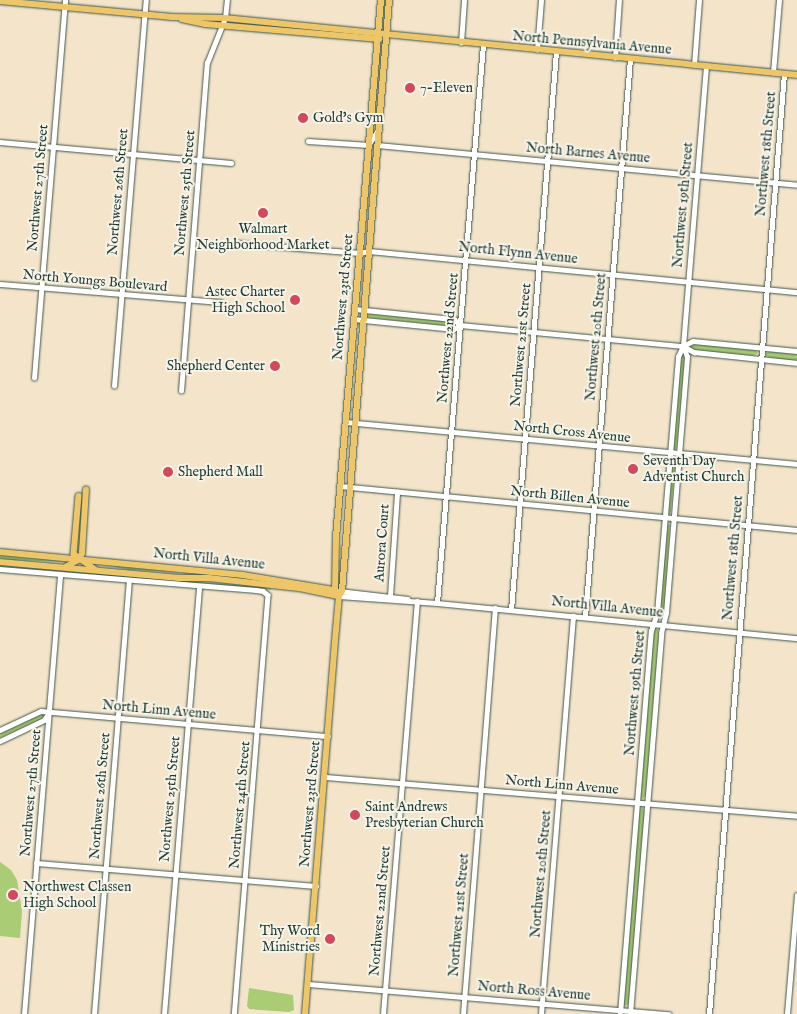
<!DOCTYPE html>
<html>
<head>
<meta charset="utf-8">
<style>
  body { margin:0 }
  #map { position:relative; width:797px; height:1014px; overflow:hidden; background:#f3e4ca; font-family:"IM FELL English",serif }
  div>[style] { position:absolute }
  .green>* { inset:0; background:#aacc74 }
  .roads { filter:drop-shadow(0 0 1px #3f564a) drop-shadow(0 0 1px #3f564a) }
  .minor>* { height:4.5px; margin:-2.25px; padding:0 2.25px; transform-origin:2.25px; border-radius:2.25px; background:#fff }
  .major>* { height:5.5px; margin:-2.75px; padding:0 2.75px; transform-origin:2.75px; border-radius:2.75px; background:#ecc669 }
  .dots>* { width:14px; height:14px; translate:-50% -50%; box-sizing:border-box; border:2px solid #f7f3e8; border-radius:50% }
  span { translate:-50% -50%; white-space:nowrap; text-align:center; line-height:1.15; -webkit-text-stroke:4px #f7f3e8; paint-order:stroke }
  .street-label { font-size:14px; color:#1f3d34 }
  .poi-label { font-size:14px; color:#1f3d34 }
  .left { translate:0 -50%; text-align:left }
  .right { translate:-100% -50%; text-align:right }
</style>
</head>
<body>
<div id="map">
  <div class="green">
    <i style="clip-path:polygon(370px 313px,456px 321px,456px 327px,369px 318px,368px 315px)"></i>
    <i style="clip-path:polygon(696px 343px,755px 349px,758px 353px,753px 356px,694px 351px,690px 347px)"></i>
    <i style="clip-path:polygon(770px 351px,797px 353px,797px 361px,769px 358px,765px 354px)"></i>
    <i style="clip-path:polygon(682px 355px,685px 357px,677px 447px,675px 449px,672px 447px,680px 356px)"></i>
    <i style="clip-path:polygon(673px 456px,676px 458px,671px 512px,669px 514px,671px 458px)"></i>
    <i style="clip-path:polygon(666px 523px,670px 525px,664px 613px,661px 615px,659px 613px)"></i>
    <i style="clip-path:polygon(0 555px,70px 561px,70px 562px,5px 560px,0 559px)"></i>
    <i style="clip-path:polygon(96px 563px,182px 572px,129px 570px)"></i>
    <i style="clip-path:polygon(0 565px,271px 588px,271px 590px,0 566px)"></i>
    <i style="clip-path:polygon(656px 628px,659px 632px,646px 796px,642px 799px,639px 796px,653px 630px)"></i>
    <i style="clip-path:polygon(42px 713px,45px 716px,39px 720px,0 738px,0 733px)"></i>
    <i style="clip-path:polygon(642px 807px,645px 811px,629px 1004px,624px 1006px,622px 1002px,638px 809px)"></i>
    <i style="clip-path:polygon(0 862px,11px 870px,17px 880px,22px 911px,20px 938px,0 936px)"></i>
    <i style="clip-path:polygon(249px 988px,293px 995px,294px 1010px,289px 1012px,249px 1009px,247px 1006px)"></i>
  </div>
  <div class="roads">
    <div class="minor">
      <i style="left:461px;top:43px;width:43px;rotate:-86deg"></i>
      <i style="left:537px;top:50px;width:50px;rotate:-85.4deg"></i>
      <i style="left:615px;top:58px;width:58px;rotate:-86.1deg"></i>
      <i style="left:694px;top:65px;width:65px;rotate:-85.6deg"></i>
      <i style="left:773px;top:73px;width:73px;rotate:-85.3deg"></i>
      <i style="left:308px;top:141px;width:61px;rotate:3.8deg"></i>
      <i style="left:0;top:142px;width:232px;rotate:5.2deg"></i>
      <i style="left:369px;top:144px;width:17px;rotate:-57deg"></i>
      <i style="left:377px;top:145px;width:422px;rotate:5.4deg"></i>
      <i style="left:237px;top:243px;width:123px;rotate:4.6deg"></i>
      <i style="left:360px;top:253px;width:9px;rotate:-13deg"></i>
      <i style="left:369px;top:251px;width:430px;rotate:5.5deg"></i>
      <i style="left:0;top:284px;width:221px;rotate:4.7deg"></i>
      <i style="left:355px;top:309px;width:100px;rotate:5.8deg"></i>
      <i style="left:454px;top:319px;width:8px;rotate:45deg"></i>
      <i style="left:460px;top:325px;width:224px;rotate:5.4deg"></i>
      <i style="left:683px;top:346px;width:13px;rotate:29deg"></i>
      <i style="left:694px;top:352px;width:104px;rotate:6.1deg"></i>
      <i style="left:354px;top:319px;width:100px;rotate:5.7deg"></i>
      <i style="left:454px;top:329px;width:7px;rotate:-34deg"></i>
      <i style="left:683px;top:346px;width:11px;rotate:-27deg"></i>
      <i style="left:693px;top:341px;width:104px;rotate:5.5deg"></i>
      <i style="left:34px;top:378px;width:379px;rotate:-85.3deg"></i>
      <i style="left:114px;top:386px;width:387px;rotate:-85.3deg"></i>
      <i style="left:181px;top:391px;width:329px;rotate:-85.5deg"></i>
      <i style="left:207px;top:63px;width:48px;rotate:-68.2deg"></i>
      <i style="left:225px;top:18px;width:18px;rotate:-84deg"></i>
      <i style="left:346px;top:422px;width:453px;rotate:5.3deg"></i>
      <i style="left:340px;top:486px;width:459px;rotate:5.5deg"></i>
      <i style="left:0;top:569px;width:257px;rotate:4.7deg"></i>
      <i style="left:256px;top:590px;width:7px;rotate:8deg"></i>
      <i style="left:263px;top:591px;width:6px;rotate:39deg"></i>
      <i style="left:268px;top:595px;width:420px;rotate:94.6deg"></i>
      <i style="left:339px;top:591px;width:69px;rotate:6.6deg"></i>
      <i style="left:339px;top:596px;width:98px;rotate:4.1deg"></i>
      <i style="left:437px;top:603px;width:362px;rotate:5.6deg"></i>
      <i style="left:390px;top:596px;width:104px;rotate:-86.1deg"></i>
      <i style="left:437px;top:603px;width:560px;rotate:-85.29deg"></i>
      <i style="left:511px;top:610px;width:560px;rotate:-85.39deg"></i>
      <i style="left:585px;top:617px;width:560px;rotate:-85.39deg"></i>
      <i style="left:0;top:730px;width:45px;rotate:-24.9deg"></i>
      <i style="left:41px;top:711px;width:288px;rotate:5deg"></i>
      <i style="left:0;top:741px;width:49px;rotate:-25.5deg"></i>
      <i style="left:44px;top:720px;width:7px;rotate:-56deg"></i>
      <i style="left:325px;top:777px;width:474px;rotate:4.7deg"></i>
      <i style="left:36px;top:863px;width:281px;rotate:4.7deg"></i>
      <i style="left:308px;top:984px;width:362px;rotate:4.8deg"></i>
      <i style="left:24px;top:1014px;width:441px;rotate:-85.3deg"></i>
      <i style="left:94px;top:1014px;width:435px;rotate:-85.4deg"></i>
      <i style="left:164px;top:1014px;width:429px;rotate:-85.3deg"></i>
      <i style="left:383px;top:1014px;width:414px;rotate:-85.3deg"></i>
      <i style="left:463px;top:1014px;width:407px;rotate:-85.5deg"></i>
      <i style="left:541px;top:1014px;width:399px;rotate:-85.4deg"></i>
      <i style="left:620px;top:1014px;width:384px;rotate:-85.4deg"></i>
      <i style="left:651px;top:631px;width:19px;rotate:-72deg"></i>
      <i style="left:657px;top:613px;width:257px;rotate:-85.3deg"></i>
      <i style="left:678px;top:357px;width:12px;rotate:-66deg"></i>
      <i style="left:630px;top:1014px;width:382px;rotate:-85.3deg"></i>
      <i style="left:661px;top:633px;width:21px;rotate:-76deg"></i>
      <i style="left:666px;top:613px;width:257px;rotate:-85.3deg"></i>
      <i style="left:687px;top:357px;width:12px;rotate:-110deg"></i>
      <i style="left:683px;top:346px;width:281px;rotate:-85.3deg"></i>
      <i style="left:709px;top:1014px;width:943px;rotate:-85.44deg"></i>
      <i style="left:787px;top:1014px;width:119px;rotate:-85.2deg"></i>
    </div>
    <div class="major">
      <i style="left:0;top:1px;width:173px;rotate:5.3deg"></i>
      <i style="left:172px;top:17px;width:53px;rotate:1.1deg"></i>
      <i style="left:225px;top:18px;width:575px;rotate:5.69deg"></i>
      <i style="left:182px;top:19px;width:24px;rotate:12deg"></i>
      <i style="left:205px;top:24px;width:175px;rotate:4.9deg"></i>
      <i style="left:79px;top:496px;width:58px;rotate:94.9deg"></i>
      <i style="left:74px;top:554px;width:27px;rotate:36deg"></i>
      <i style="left:0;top:552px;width:244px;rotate:5.4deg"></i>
      <i style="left:243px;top:575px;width:93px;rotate:9.3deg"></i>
      <i style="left:0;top:562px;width:180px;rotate:5.1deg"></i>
      <i style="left:179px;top:578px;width:30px"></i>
      <i style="left:209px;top:578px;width:92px;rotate:6.3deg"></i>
      <i style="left:300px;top:588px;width:40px;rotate:12deg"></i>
      <i style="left:66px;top:567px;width:16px;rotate:-30deg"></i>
      <i style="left:80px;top:559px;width:6px;rotate:-72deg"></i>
      <i style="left:82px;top:553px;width:63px;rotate:-86.4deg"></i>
      <i style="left:339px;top:596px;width:7px;rotate:-124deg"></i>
      <i style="left:335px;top:590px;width:52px;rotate:-88.9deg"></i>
      <i style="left:336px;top:538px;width:540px;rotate:-85.22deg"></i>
      <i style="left:305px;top:1014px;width:385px;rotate:-85.4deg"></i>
      <i style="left:336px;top:630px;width:34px;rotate:-85deg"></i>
      <i style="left:339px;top:596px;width:6px;rotate:-59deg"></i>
      <i style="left:342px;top:591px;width:593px;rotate:-85.45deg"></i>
    </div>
  </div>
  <div class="dots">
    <i style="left:410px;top:88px;background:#d1495b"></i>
    <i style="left:303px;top:118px;background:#d1495b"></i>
    <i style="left:263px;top:213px;background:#d1495b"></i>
    <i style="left:295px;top:300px;background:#d1495b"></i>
    <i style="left:275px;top:366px;background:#d1495b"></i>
    <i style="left:633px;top:469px;background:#d1495b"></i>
    <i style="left:168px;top:472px;background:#d1495b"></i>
    <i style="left:355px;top:815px;background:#d1495b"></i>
    <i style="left:13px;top:895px;background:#d1495b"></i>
    <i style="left:330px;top:939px;background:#d1495b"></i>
  </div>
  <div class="street-label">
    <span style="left:592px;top:43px;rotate:5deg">North Pennsylvania Avenue</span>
    <span style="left:588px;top:153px;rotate:5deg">North Barnes Avenue</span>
    <span style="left:766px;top:154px;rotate:-85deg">Northwest 18th Street</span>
    <span style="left:38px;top:188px;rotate:-85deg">Northwest 27th Street</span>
    <span style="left:118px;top:192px;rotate:-85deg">Northwest 26th Street</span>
    <span style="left:185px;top:193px;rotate:-85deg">Northwest 25th Street</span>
    <span style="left:683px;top:205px;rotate:-85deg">Northwest 19th Street</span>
    <span style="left:518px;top:253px;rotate:6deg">North Flynn Avenue</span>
    <span style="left:95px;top:281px;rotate:5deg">North Youngs Boulevard</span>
    <span style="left:343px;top:297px;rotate:-85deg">Northwest 23rd Street</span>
    <span style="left:596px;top:337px;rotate:-85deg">Northwest 20th Street</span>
    <span style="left:448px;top:338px;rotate:-85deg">Northwest 22nd Street</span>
    <span style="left:521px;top:345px;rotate:-85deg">Northwest 21st Street</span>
    <span style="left:572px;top:432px;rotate:6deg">North Cross Avenue</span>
    <span style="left:570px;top:497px;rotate:6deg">North Billen Avenue</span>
    <span style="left:382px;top:543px;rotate:-86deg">Aurora Court</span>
    <span style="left:733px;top:558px;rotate:-85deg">Northwest 18th Street</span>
    <span style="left:209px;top:559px;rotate:6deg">North Villa Avenue</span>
    <span style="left:607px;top:607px;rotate:6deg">North Villa Avenue</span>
    <span style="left:635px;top:693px;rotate:-85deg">Northwest 19th Street</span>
    <span style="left:159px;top:710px;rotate:5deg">North Linn Avenue</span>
    <span style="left:562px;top:785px;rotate:5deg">North Linn Avenue</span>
    <span style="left:31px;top:793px;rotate:-85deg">Northwest 27th Street</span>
    <span style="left:100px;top:796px;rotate:-85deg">Northwest 26th Street</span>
    <span style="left:170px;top:799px;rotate:-85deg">Northwest 25th Street</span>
    <span style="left:310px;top:804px;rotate:-85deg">Northwest 23rd Street</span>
    <span style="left:240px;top:805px;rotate:-85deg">Northwest 24th Street</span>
    <span style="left:541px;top:874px;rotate:-85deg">Northwest 20th Street</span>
    <span style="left:380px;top:911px;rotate:-85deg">Northwest 22nd Street</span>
    <span style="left:459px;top:915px;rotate:-85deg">Northwest 21st Street</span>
    <span style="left:534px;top:991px;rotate:5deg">North Ross Avenue</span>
  </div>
  <div class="poi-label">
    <span class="left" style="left:420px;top:88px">7-Eleven</span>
    <span class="left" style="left:313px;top:118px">Gold's Gym</span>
    <span style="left:263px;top:237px">Walmart<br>Neighborhood Market</span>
    <span class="right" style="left:285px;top:300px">Astec Charter<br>High School</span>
    <span class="right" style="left:265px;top:366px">Shepherd Center</span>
    <span class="left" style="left:643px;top:469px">Seventh Day<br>Adventist Church</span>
    <span class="left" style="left:178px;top:472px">Shepherd Mall</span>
    <span class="left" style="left:365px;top:815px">Saint Andrews<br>Presbyterian Church</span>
    <span class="left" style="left:23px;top:895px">Northwest Classen<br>High School</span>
    <span class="right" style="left:320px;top:939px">Thy Word<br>Ministries</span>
  </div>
</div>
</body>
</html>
